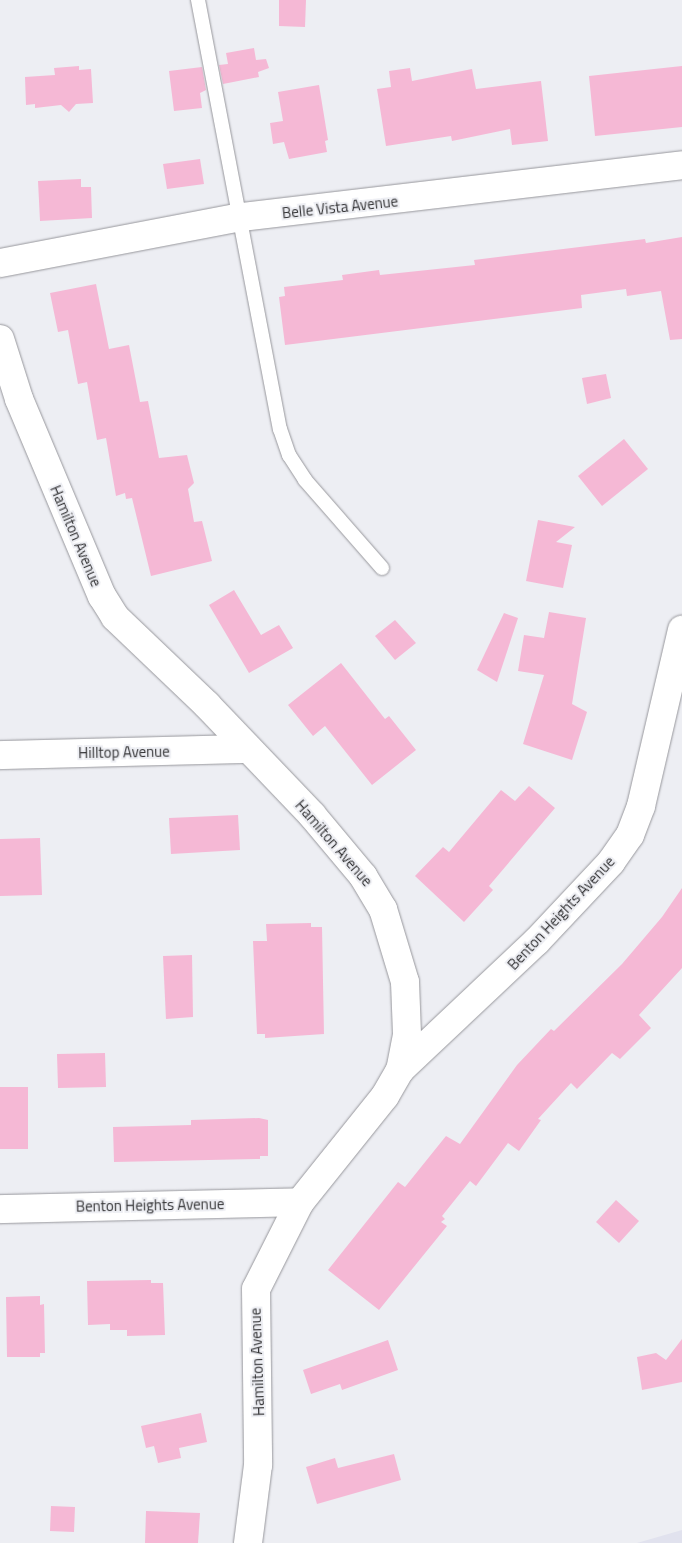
<!DOCTYPE html>
<html>
<head>
<meta charset="utf-8">
<style>
  body { margin:0 }
  #map { position:relative; width:682px; height:1543px; overflow:hidden; background:#edeef3; font-family:"Titillium Web",sans-serif }
  div>[style] { position:absolute }
  .built>* { inset:0; background:#e1e2ee }
  .building>* { inset:0; background:#f5b8d5 }
  .roads { filter:drop-shadow(0 0 1px #97979c) drop-shadow(0 0 1px #97979c) }
  .service>* { height:14px; margin:-7px; padding:0 7px; transform-origin:7px; border-radius:7px; background:#fff }
  .minor>* { height:28px; margin:-14px; padding:0 14px; transform-origin:14px; border-radius:14px; background:#fff }
  .tertiary>* { height:28px; margin:-14px; padding:0 14px; transform-origin:14px; border-radius:14px; background:#fff }
  span { translate:-50% -50%; white-space:nowrap; text-align:center; line-height:1.15; -webkit-text-stroke:4px #edeef3; paint-order:stroke }
  .street-label { font-size:15px; color:#323234 }
</style>
</head>
<body>
<div id="map">
  <div class="built">
    <i style="clip-path:polygon(682px 1530px,682px 1543px,637px 1543px)"></i>
  </div>
  <div class="building">
    <i style="clip-path:polygon(279px 0,306px 0,305px 27px,279px 26px)"></i>
    <i style="clip-path:polygon(254px 48px,256px 60px,266px 59px,269px 68px,258px 72px,259px 77px,223px 84px,219px 65px,228px 64px,226px 53px)"></i>
    <i style="clip-path:polygon(79px 66px,79px 70px,91px 69px,93px 103px,76px 104px,69px 112px,61px 105px,35px 108px,35px 104px,26px 105px,25px 77px,55px 75px,54px 68px)"></i>
    <i style="clip-path:polygon(682px 66px,682px 127px,595px 136px,589px 76px)"></i>
    <i style="clip-path:polygon(202px 67px,206px 90px,200px 93px,202px 108px,174px 111px,169px 71px)"></i>
    <i style="clip-path:polygon(410px 68px,412px 81px,472px 69px,476px 89px,541px 81px,548px 141px,512px 145px,510px 129px,452px 141px,451px 136px,386px 146px,377px 89px,391px 87px,389px 71px)"></i>
    <i style="clip-path:polygon(319px 85px,328px 140px,325px 141px,327px 152px,289px 159px,284px 142px,273px 144px,270px 123px,283px 121px,278px 92px)"></i>
    <i style="clip-path:polygon(200px 159px,204px 184px,167px 189px,163px 164px)"></i>
    <i style="clip-path:polygon(81px 179px,81px 187px,91px 187px,92px 218px,40px 221px,38px 181px)"></i>
    <i style="clip-path:polygon(682px 237px,682px 339px,670px 340px,661px 291px,627px 296px,626px 289px,581px 295px,582px 308px,285px 345px,279px 297px,285px 296px,284px 287px,343px 280px,342px 275px,379px 270px,380px 275px,475px 265px,474px 260px,645px 239px,646px 243px)"></i>
    <i style="clip-path:polygon(96px 284px,109px 349px,129px 345px,140px 402px,148px 401px,159px 458px,187px 455px,194px 483px,188px 489px,194px 522px,202px 521px,212px 561px,151px 576px,132px 498px,126px 499px,125px 493px,116px 496px,106px 438px,97px 440px,87px 382px,78px 384px,68px 330px,58px 332px,50px 293px)"></i>
    <i style="clip-path:polygon(606px 374px,611px 398px,587px 404px,582px 378px)"></i>
    <i style="clip-path:polygon(624px 439px,648px 469px,602px 506px,578px 476px)"></i>
    <i style="clip-path:polygon(538px 520px,575px 527px,556px 542px,572px 545px,563px 588px,526px 581px)"></i>
    <i style="clip-path:polygon(234px 590px,261px 635px,279px 625px,293px 648px,249px 673px,209px 605px)"></i>
    <i style="clip-path:polygon(549px 612px,586px 618px,572px 704px,587px 712px,572px 760px,523px 744px,544px 675px,518px 671px,524px 635px,544px 638px)"></i>
    <i style="clip-path:polygon(504px 613px,518px 618px,497px 682px,477px 670px)"></i>
    <i style="clip-path:polygon(395px 620px,416px 643px,395px 660px,375px 636px)"></i>
    <i style="clip-path:polygon(341px 663px,385px 719px,389px 716px,416px 750px,372px 785px,325px 726px,313px 736px,288px 705px)"></i>
    <i style="clip-path:polygon(529px 786px,555px 808px,489px 886px,493px 890px,464px 922px,415px 876px,443px 847px,449px 852px,501px 790px,515px 801px)"></i>
    <i style="clip-path:polygon(238px 815px,240px 850px,171px 854px,169px 818px)"></i>
    <i style="clip-path:polygon(40px 838px,42px 895px,0 896px,0 839px)"></i>
    <i style="clip-path:polygon(682px 888px,682px 968px,639px 1015px,651px 1028px,620px 1059px,612px 1053px,577px 1089px,571px 1083px,538px 1119px,541px 1120px,519px 1151px,508px 1143px,476px 1186px,470px 1181px,442px 1216px,445px 1219px,441px 1222px,447px 1226px,379px 1310px,328px 1270px,398px 1182px,405px 1187px,446px 1136px,460px 1144px,517px 1065px,551px 1029px,554px 1031px,622px 964px,662px 917px)"></i>
    <i style="clip-path:polygon(311px 923px,311px 927px,322px 927px,324px 1034px,265px 1038px,265px 1034px,257px 1034px,253px 941px,267px 941px,266px 924px)"></i>
    <i style="clip-path:polygon(192px 955px,193px 1017px,166px 1019px,163px 956px)"></i>
    <i style="clip-path:polygon(105px 1053px,106px 1087px,58px 1088px,57px 1054px)"></i>
    <i style="clip-path:polygon(0 1087px,28px 1087px,28px 1149px,0 1149px)"></i>
    <i style="clip-path:polygon(259px 1118px,268px 1120px,268px 1156px,260px 1156px,260px 1159px,114px 1162px,113px 1127px,191px 1125px,191px 1120px)"></i>
    <i style="clip-path:polygon(616px 1200px,639px 1221px,619px 1243px,596px 1222px)"></i>
    <i style="clip-path:polygon(151px 1280px,151px 1283px,163px 1283px,165px 1335px,127px 1336px,127px 1330px,110px 1330px,110px 1324px,88px 1325px,87px 1281px)"></i>
    <i style="clip-path:polygon(40px 1296px,40px 1305px,44px 1304px,45px 1353px,40px 1353px,40px 1357px,7px 1357px,6px 1297px)"></i>
    <i style="clip-path:polygon(682px 1339px,682px 1382px,642px 1390px,637px 1357px,656px 1353px,666px 1360px)"></i>
    <i style="clip-path:polygon(388px 1340px,398px 1370px,342px 1390px,340px 1384px,311px 1394px,303px 1370px)"></i>
    <i style="clip-path:polygon(201px 1413px,207px 1442px,179px 1448px,181px 1458px,158px 1463px,154px 1446px,146px 1448px,141px 1426px)"></i>
    <i style="clip-path:polygon(394px 1454px,401px 1480px,317px 1504px,306px 1467px,335px 1458px,338px 1468px)"></i>
    <i style="clip-path:polygon(51px 1506px,75px 1507px,74px 1532px,50px 1531px)"></i>
    <i style="clip-path:polygon(146px 1511px,200px 1513px,198px 1543px,145px 1543px)"></i>
  </div>
  <div class="roads">
    <div class="service">
      <i style="left:198px;top:0;width:437px;rotate:79.2deg"></i>
      <i style="left:280px;top:429px;width:28px;rotate:71deg"></i>
      <i style="left:289px;top:455px;width:30px;rotate:57deg"></i>
      <i style="left:305px;top:480px;width:117px;rotate:48.8deg"></i>
    </div>
    <div class="minor">
      <i style="left:0;top:263px;width:246px;rotate:-10.8deg"></i>
      <i style="left:242px;top:217px;width:443px;rotate:-6.7deg"></i>
      <i style="left:0;top:755px;width:248px;rotate:-1.4deg"></i>
      <i style="left:400px;top:1070px;width:187px;rotate:-43.3deg"></i>
      <i style="left:536px;top:942px;width:110px;rotate:-46.8deg"></i>
      <i style="left:611px;top:862px;width:33px;rotate:-55deg"></i>
      <i style="left:630px;top:835px;width:31px;rotate:-69deg"></i>
      <i style="left:641px;top:806px;width:181px;rotate:-76.9deg"></i>
      <i style="left:0;top:1209px;width:300px;rotate:-1.3deg"></i>
    </div>
    <div class="tertiary">
      <i style="left:0;top:339px;width:63px;rotate:72.4deg"></i>
      <i style="left:19px;top:399px;width:214px;rotate:67.2deg"></i>
      <i style="left:102px;top:596px;width:25px;rotate:58deg"></i>
      <i style="left:115px;top:617px;width:127px;rotate:43.7deg"></i>
      <i style="left:207px;top:705px;width:152px;rotate:46.3deg"></i>
      <i style="left:312px;top:815px;width:80px;rotate:50.1deg"></i>
      <i style="left:363px;top:876px;width:39px;rotate:59deg"></i>
      <i style="left:383px;top:909px;width:76px;rotate:73.2deg"></i>
      <i style="left:405px;top:982px;width:53px;rotate:87.8deg"></i>
      <i style="left:407px;top:1035px;width:36px;rotate:101deg"></i>
      <i style="left:400px;top:1070px;width:30px;rotate:120deg"></i>
      <i style="left:385px;top:1096px;width:136px;rotate:128.7deg"></i>
      <i style="left:300px;top:1202px;width:97px;rotate:116.8deg"></i>
      <i style="left:256px;top:1289px;width:176px;rotate:89.3deg"></i>
      <i style="left:258px;top:1465px;width:79px;rotate:97.3deg"></i>
    </div>
  </div>
  <div class="street-label">
    <span style="left:340px;top:207px;rotate:-6deg">Belle Vista Avenue</span>
    <span style="left:76px;top:536px;rotate:67deg">Hamilton Avenue</span>
    <span style="left:124px;top:752px;rotate:-1deg">Hilltop Avenue</span>
    <span style="left:334px;top:843px;rotate:49deg">Hamilton Avenue</span>
    <span style="left:561px;top:913px;rotate:-47deg">Benton Heights Avenue</span>
    <span style="left:150px;top:1205px;rotate:-1deg">Benton Heights Avenue</span>
    <span style="left:257px;top:1362px;rotate:-92deg">Hamilton Avenue</span>
  </div>
</div>
</body>
</html>
